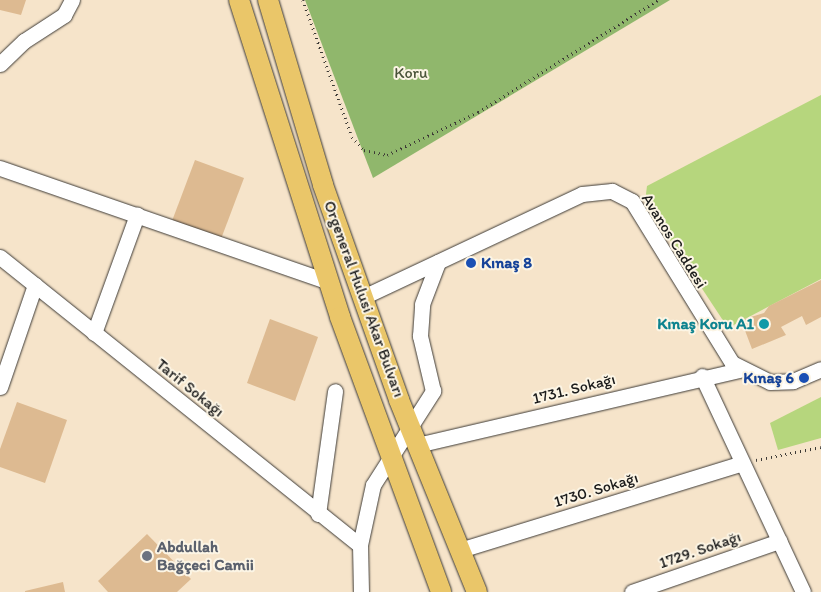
<!DOCTYPE html>
<html>
<head>
<meta charset="utf-8">
<style>
  body { margin:0 }
  #map { position:relative; width:821px; height:592px; overflow:hidden; background:#f6e4ca; font-family:Itim,sans-serif }
  div>[style] { position:absolute }
  .green>* { inset:0; background:#b6d67d }
  .forest>* { inset:0; background:#90b76c }
  .building>* { inset:0; background:#ddba91 }
  .path>* { height:2.5px; margin-top:-1.25px; transform-origin:0; background:repeating-linear-gradient(90deg,#3d3a36 0 1px,transparent 0 5px) }
  .roads { filter:drop-shadow(0 0 1px #3d3a36) drop-shadow(0 0 1px #3d3a36) }
  .minor>* { height:15px; margin:-7.5px; padding:0 7.5px; transform-origin:7.5px; border-radius:7.5px; background:#fff }
  .major>* { height:20px; margin:-10px; padding:0 10px; transform-origin:10px; border-radius:10px; background:#eac669 }
  .dots>* { width:14px; height:14px; translate:-50% -50%; box-sizing:border-box; border:2px solid #fcf5e5; border-radius:50% }
  span { translate:-50% -50%; white-space:nowrap; text-align:center; line-height:1.15; -webkit-text-stroke:4px #fcf5e5; paint-order:stroke }
  .park-label { font-size:16px; color:#4a5439 }
  .street-label { font-size:16px; color:#1c1c1c }
  .transit-label { font-size:16px; color:#164399; font-weight:700 }
  .left { translate:0 -50%; text-align:left }
  .right { translate:-100% -50%; text-align:right }
  .culture-label { font-size:16px; color:#0d838f; font-weight:700 }
  .worship-label { font-size:16px; color:#5b616d; font-weight:700 }
</style>
</head>
<body>
<div id="map">
  <div class="green">
    <i style="clip-path:polygon(821px 95px,821px 279px,728px 328px,645px 202px,647px 186px)"></i>
    <i style="clip-path:polygon(821px 397px,821px 438px,778px 450px,770px 423px)"></i>
  </div>
  <div class="forest">
    <i style="clip-path:polygon(305px 0,670px 0,373px 178px)"></i>
  </div>
  <div class="building">
    <i style="clip-path:polygon(0 0,26px 0,21px 15px,0 10px)"></i>
    <i style="clip-path:polygon(195px 160px,244px 178px,221px 239px,172px 221px)"></i>
    <i style="clip-path:polygon(821px 280px,821px 317px,806px 325px,802px 316px,781px 327px,786px 335px,752px 349px,741px 320px,764px 313px,769px 306px)"></i>
    <i style="clip-path:polygon(270px 319px,318px 337px,295px 401px,247px 383px)"></i>
    <i style="clip-path:polygon(17px 402px,67px 420px,45px 483px,0 467px,0 449px)"></i>
    <i style="clip-path:polygon(147px 534px,191px 579px,177px 592px,108px 592px,98px 581px)"></i>
    <i style="clip-path:polygon(63px 582px,65px 592px,25px 592px,25px 591px)"></i>
  </div>
  <div class="path">
    <i style="left:303px;top:0;width:145px;rotate:70.3deg"></i>
    <i style="left:352px;top:137px;width:18px;rotate:47deg"></i>
    <i style="left:364px;top:150px;width:24px;rotate:12deg"></i>
    <i style="left:387px;top:155px;width:101px;rotate:-25.3deg"></i>
    <i style="left:478px;top:112px;width:212px;rotate:-31.9deg"></i>
    <i style="left:756px;top:460px;width:66px;rotate:-11.3deg"></i>
  </div>
  <div class="roads">
    <div class="minor">
      <i style="left:0;top:64px;width:33px;rotate:-44deg"></i>
      <i style="left:24px;top:41px;width:48px;rotate:-33deg"></i>
      <i style="left:64px;top:15px;width:17px;rotate:-62deg"></i>
      <i style="left:0;top:168px;width:348px;rotate:19.1deg"></i>
      <i style="left:0;top:257px;width:461px;rotate:38.7deg"></i>
      <i style="left:363px;top:297px;width:242px;rotate:-25.2deg"></i>
      <i style="left:582px;top:194px;width:30px;rotate:-6deg"></i>
      <i style="left:612px;top:191px;width:22px;rotate:27deg"></i>
      <i style="left:632px;top:201px;width:190px;rotate:58.3deg"></i>
      <i style="left:732px;top:363px;width:42px;rotate:26.6deg"></i>
      <i style="left:770px;top:382px;width:23px;rotate:-2deg"></i>
      <i style="left:793px;top:381px;width:30px;rotate:-23deg"></i>
      <i style="left:94px;top:333px;width:126px;rotate:-70deg"></i>
      <i style="left:702px;top:376px;width:238px;rotate:64.9deg"></i>
      <i style="left:0;top:387px;width:108px;rotate:-71.1deg"></i>
      <i style="left:417px;top:445px;width:332px;rotate:-13.1deg"></i>
      <i style="left:318px;top:514px;width:124px;rotate:-82.1deg"></i>
      <i style="left:460px;top:550px;width:295px;rotate:-17.1deg"></i>
      <i style="left:361px;top:592px;width:47px;rotate:-91.2deg"></i>
      <i style="left:360px;top:545px;width:61px;rotate:-77.8deg"></i>
      <i style="left:373px;top:485px;width:112px;rotate:-57.4deg"></i>
      <i style="left:433px;top:391px;width:57px;rotate:-103.3deg"></i>
      <i style="left:420px;top:336px;width:32px;rotate:-86deg"></i>
      <i style="left:422px;top:304px;width:45px;rotate:-69.1deg"></i>
      <i style="left:632px;top:592px;width:156px;rotate:-19.1deg"></i>
    </div>
    <div class="major">
      <i style="left:239px;top:0;width:333px;rotate:72.3deg"></i>
      <i style="left:340px;top:317px;width:293px;rotate:69.8deg"></i>
      <i style="left:268px;top:0;width:193px;rotate:73.4deg"></i>
      <i style="left:323px;top:185px;width:228px;rotate:70.5deg"></i>
      <i style="left:399px;top:400px;width:207px;rotate:67.9deg"></i>
    </div>
  </div>
  <div class="dots">
    <i style="left:471px;top:263px;background:#1a4fb4"></i>
    <i style="left:764px;top:324px;background:#0f9aa8"></i>
    <i style="left:804px;top:378px;background:#1a4fb4"></i>
    <i style="left:147px;top:556px;background:#6b7280"></i>
  </div>
  <div class="park-label">
    <span style="left:411px;top:73px">Koru</span>
  </div>
  <div class="street-label">
    <span style="left:674px;top:241px;rotate:58deg">Avanos Caddesi</span>
    <span style="left:364px;top:299px;rotate:70deg">Orgeneral Hulusi Akar Bulvarı</span>
    <span style="left:190px;top:388px;rotate:39deg">Tarif Sokağı</span>
    <span style="left:574px;top:389px;rotate:-14deg">1731. Sokağı</span>
    <span style="left:596px;top:490px;rotate:-17deg">1730. Sokağı</span>
    <span style="left:700px;top:550px;rotate:-19deg">1729. Sokağı</span>
  </div>
  <div class="transit-label">
    <span class="left" style="left:481px;top:263px">Kınaş 8</span>
    <span class="right" style="left:794px;top:378px">Kınaş 6</span>
  </div>
  <div class="culture-label">
    <span class="right" style="left:754px;top:324px">Kınaş Koru A1</span>
  </div>
  <div class="worship-label">
    <span class="left" style="left:157px;top:556px">Abdullah<br>Bağçeci Camii</span>
  </div>
</div>
</body>
</html>
